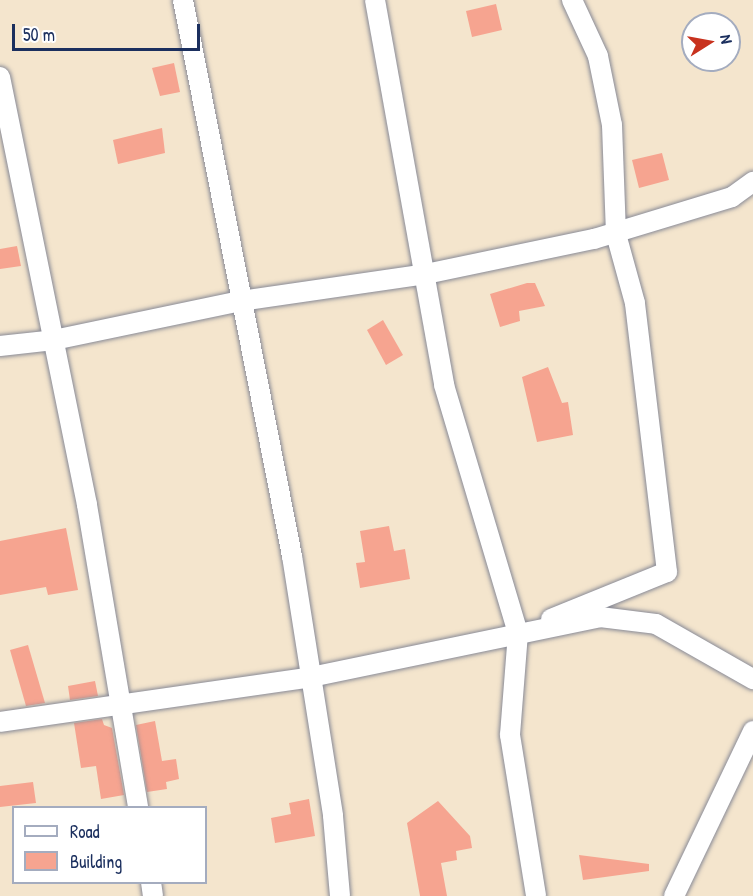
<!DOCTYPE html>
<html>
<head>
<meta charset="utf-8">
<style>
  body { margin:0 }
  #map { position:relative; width:753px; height:896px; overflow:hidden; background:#f4e5cd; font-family:"Patrick Hand",sans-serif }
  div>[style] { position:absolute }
  .building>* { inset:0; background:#f6a490 }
  .roads { filter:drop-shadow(0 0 2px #888a96) drop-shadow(0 0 2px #888a96) }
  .street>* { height:20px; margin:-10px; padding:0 10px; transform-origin:10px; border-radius:10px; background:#fff }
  span { translate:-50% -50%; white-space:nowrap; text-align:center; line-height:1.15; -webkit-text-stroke:4.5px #fff; paint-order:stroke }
  .legend { position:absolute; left:12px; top:806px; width:195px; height:78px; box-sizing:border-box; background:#fff; border:2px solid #a4acbf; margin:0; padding:8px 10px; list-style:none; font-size:18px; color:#1b2f5e }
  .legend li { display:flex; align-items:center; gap:12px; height:30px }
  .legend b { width:30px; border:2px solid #a4acbf }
  .north { position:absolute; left:681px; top:12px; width:60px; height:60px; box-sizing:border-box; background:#fff; border:2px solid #a4acbf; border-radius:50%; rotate:79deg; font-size:16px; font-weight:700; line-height:24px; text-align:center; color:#1b2f5e }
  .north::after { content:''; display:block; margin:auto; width:21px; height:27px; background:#c8321e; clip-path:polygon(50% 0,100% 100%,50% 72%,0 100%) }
  .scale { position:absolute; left:12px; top:24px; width:188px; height:27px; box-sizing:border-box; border:3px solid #1b2f5e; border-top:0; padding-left:8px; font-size:18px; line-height:21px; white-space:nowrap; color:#1b2f5e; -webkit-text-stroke:4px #fff; paint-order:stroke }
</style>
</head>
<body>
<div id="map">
  <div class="building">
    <i style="clip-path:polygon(496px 4px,502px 30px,472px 37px,466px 11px)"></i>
    <i style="clip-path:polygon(174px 63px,180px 92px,160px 96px,152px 68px)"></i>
    <i style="clip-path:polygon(162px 128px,165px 153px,118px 164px,113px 140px)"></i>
    <i style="clip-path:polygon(662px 153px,669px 180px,639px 188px,632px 160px)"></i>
    <i style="clip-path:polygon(17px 246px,21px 266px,0 269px,0 249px)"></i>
    <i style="clip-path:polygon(527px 283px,535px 283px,545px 306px,519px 311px,520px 321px,500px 327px,490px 294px)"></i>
    <i style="clip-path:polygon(383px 320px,403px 355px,386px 365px,367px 330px)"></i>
    <i style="clip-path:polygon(548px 367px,562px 403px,568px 402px,573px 435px,537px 442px,522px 377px)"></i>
    <i style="clip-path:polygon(389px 526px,394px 551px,405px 549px,410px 579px,360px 588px,356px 563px,365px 562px,360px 531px)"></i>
    <i style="clip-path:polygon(66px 528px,78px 590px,48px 595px,46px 587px,0 595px,0 541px)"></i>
    <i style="clip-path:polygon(28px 645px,45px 703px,26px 706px,10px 650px)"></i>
    <i style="clip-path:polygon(95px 681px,98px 696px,70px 700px,68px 686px)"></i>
    <i style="clip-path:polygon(102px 719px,104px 725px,112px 728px,124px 795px,101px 799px,96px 766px,81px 768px,74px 723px)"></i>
    <i style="clip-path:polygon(155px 721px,162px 761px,176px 759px,179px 779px,166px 782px,167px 789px,147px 792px,136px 725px)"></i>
    <i style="clip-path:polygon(33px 782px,36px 803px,0 807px,0 786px)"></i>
    <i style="clip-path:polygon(309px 799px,315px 836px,275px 843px,271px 818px,291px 814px,289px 803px)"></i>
    <i style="clip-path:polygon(438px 801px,470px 836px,472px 848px,456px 851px,457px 860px,441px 863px,447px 896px,420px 896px,407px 823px)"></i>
    <i style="clip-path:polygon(579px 855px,649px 864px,649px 871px,583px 880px)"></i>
  </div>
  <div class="roads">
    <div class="street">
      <i style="left:183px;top:0;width:567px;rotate:78.91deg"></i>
      <i style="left:292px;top:556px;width:263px;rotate:81deg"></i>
      <i style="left:333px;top:816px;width:80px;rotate:85deg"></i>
      <i style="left:375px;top:0;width:391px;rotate:79.8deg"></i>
      <i style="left:444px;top:385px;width:259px;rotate:73.4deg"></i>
      <i style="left:518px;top:633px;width:102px;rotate:94.5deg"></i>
      <i style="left:510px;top:735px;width:163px;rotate:80.8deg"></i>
      <i style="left:0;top:77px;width:437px;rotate:78.5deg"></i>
      <i style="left:87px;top:505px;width:307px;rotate:80.4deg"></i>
      <i style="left:0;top:346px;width:54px;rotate:-6.3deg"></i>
      <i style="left:54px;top:340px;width:191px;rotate:-11.8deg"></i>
      <i style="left:241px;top:301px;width:187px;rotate:-8.3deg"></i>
      <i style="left:426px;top:274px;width:172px;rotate:-11.8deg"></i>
      <i style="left:594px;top:239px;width:144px;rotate:-16.9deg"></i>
      <i style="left:732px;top:197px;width:26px;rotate:-36deg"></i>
      <i style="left:551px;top:619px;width:125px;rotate:-22.1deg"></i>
      <i style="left:667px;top:572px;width:271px;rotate:-96.8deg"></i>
      <i style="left:635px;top:303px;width:72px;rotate:-105.4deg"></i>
      <i style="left:616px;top:234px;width:109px;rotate:-92.1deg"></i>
      <i style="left:612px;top:125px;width:70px;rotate:-101.5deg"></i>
      <i style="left:598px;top:56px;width:62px;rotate:-114.9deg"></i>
      <i style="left:0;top:722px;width:314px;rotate:-8.2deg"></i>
      <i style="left:311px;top:677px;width:295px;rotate:-11.7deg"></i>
      <i style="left:600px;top:617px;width:56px;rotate:7.1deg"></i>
      <i style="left:656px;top:624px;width:112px;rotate:29.6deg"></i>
      <i style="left:151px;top:882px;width:14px;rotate:82deg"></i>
      <i style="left:674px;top:896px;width:183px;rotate:-64.4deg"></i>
    </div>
  </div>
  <ul class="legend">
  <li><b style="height:8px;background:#fff"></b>Road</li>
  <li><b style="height:16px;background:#f6a490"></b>Building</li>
  </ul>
  <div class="north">N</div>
  <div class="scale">50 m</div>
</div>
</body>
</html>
